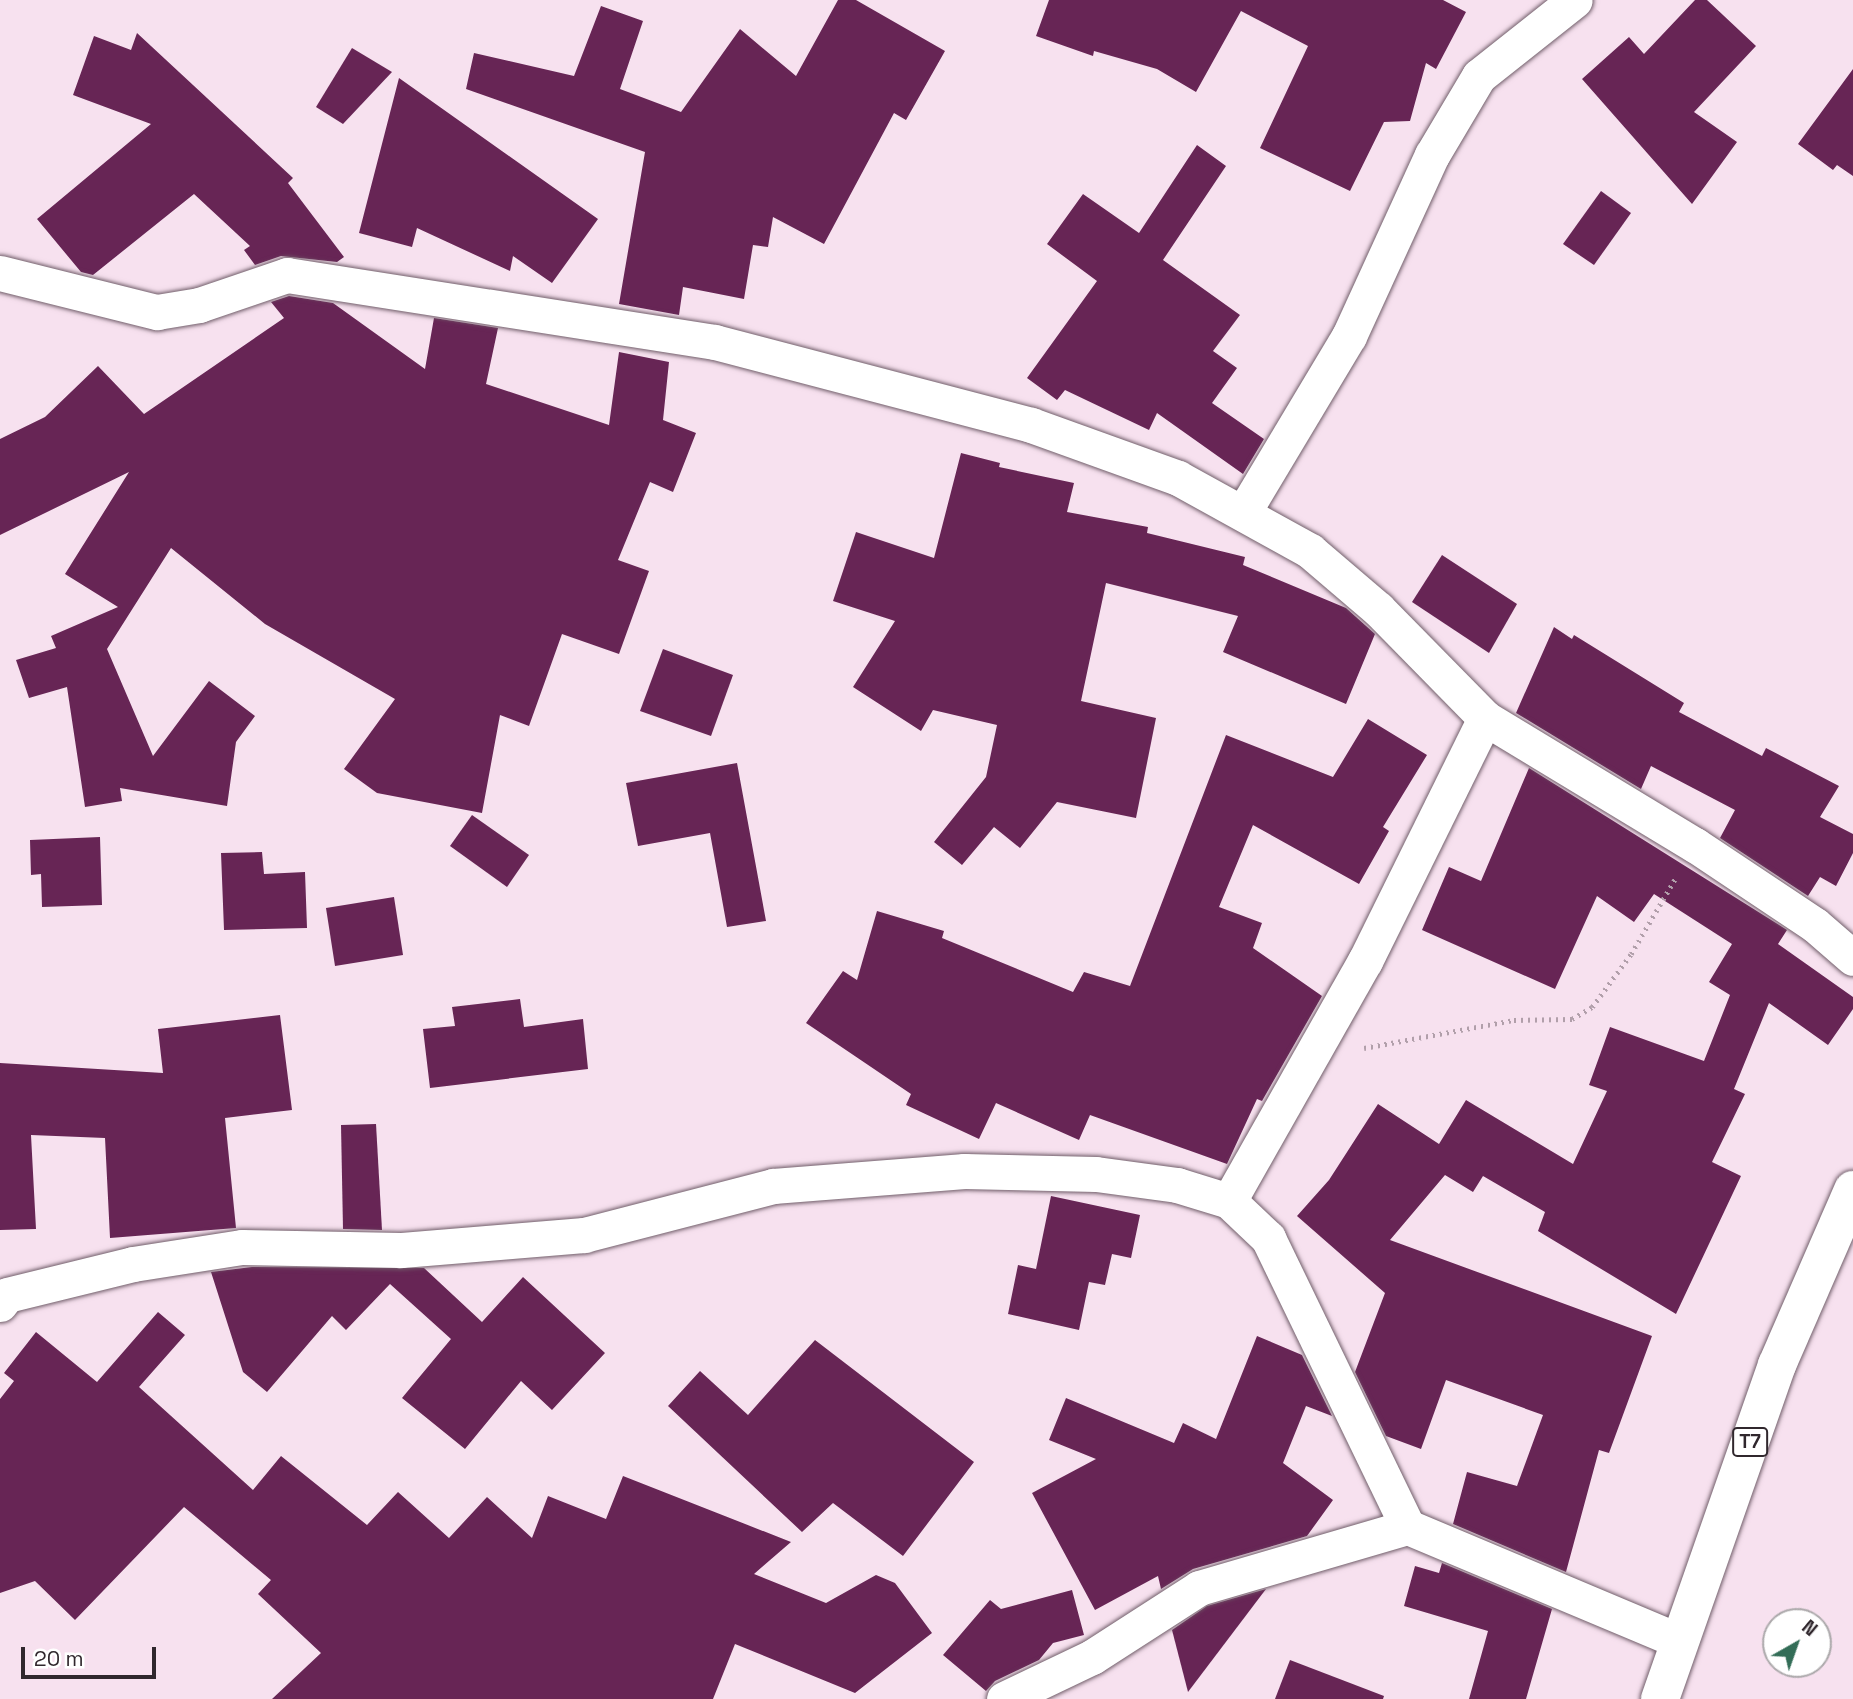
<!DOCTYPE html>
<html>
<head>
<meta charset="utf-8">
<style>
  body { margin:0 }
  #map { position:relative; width:1853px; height:1699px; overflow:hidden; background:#f7e1ef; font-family:"Space Grotesk",sans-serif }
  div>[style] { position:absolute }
  .building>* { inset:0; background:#672555 }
  .path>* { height:4.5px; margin-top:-2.25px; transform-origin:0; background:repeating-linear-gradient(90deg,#b19faa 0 2px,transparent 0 7px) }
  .roads { filter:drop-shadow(0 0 2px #715e6a) drop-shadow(0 0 2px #715e6a) }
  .street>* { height:35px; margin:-17.5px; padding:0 17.5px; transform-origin:17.5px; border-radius:17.5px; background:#fff }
  .highway>* { height:38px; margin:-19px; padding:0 19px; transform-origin:19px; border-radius:19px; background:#fff }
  span { translate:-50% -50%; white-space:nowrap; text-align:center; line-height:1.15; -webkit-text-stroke:7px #fff; paint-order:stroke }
  .shield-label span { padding:2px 5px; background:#fff; border:2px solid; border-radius:5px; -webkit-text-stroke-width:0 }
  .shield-label { font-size:19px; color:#30272d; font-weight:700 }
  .north { position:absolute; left:1762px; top:1608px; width:70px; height:70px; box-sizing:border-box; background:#fff; border:2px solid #aca9ab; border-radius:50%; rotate:40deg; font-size:19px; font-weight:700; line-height:28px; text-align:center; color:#30272d }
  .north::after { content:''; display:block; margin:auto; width:24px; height:32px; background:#336d57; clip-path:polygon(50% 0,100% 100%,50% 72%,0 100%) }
  .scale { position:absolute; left:21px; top:1647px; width:135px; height:32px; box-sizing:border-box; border:4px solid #30272d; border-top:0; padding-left:9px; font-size:21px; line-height:24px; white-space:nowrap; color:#30272d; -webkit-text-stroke:5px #fff; paint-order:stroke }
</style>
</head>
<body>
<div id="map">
  <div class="building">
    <i style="clip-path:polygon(838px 0,856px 0,945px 51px,906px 120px,894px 113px,824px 244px,773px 217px,768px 247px,753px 245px,744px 299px,683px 287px,679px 315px,619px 304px,645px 152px,466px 89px,474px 53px,574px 76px,601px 6px,643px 21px,620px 89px,681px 112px,740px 29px,796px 76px)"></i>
    <i style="clip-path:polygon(1049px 0,1443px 0,1466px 12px,1436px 69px,1426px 63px,1410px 121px,1384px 122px,1350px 191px,1260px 148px,1308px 46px,1241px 11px,1196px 92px,1157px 69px,1094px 51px,1093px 56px,1036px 36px)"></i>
    <i style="clip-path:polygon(1695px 0,1707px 0,1756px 46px,1694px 112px,1737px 142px,1692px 204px,1582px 79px,1629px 37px,1644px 54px)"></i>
    <i style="clip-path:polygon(137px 33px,293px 178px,288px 183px,344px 257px,337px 262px,281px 256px,255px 265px,244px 250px,250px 246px,194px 194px,93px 275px,81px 272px,37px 219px,151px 124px,73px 95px,94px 36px,131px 50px)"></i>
    <i style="clip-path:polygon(352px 48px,392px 72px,343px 124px,316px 107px)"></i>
    <i style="clip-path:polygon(1853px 69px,1853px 176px,1837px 165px,1833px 170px,1798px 144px)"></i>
    <i style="clip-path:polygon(399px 78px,598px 219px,552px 283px,513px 256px,510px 271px,417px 228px,412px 247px,359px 233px)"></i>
    <i style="clip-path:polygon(1197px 145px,1226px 166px,1163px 260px,1240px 315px,1213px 351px,1237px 368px,1212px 403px,1264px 439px,1243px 474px,1157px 413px,1149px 430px,1065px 390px,1057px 400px,1027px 378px,1097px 281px,1047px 244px,1083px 194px,1139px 233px)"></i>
    <i style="clip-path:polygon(1601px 191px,1631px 213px,1594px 265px,1563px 244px)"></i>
    <i style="clip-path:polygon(289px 296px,333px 303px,425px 369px,434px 318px,498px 328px,486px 384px,609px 425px,619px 352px,669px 362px,663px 420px,696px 433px,673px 492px,650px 482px,618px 560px,649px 571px,619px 654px,562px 634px,529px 726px,500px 715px,482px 813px,377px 793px,344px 769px,395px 699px,265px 624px,171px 548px,107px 649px,153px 756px,209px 681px,255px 716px,236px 742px,227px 806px,120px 788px,122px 801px,85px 807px,67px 687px,29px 698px,16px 660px,56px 648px,51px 636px,118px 607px,65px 574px,129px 472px,0 535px,0 439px,45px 417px,98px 366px,144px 414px,284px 318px,271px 302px)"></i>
    <i style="clip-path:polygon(961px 453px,1000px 463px,999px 467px,1074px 483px,1067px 512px,1148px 527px,1147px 533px,1245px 557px,1243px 565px,1346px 608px,1375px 634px,1346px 704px,1223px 652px,1238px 616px,1106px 583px,1081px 701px,1156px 718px,1136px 818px,1057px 802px,1020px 848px,994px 827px,962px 865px,934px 842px,986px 777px,997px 725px,933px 710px,921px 731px,853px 687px,895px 621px,833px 601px,856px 532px,934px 558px)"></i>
    <i style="clip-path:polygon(1442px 555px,1517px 604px,1489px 653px,1412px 602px)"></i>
    <i style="clip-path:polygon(1554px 627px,1572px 639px,1574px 635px,1684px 703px,1679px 712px,1762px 756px,1766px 748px,1839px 786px,1820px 817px,1853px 834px,1853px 853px,1836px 886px,1820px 877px,1808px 896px,1720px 838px,1735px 810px,1651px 766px,1641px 789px,1516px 713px)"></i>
    <i style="clip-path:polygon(663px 649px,733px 675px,711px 736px,640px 711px)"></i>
    <i style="clip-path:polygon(1368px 719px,1427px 755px,1383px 827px,1389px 831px,1359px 884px,1253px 825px,1219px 907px,1262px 923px,1253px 948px,1322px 996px,1262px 1101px,1257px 1099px,1227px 1164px,1090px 1115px,1079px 1140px,996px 1103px,979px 1139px,906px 1105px,911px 1094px,806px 1023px,843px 971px,857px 980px,877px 911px,944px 931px,942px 938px,1073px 992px,1084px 972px,1130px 986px,1226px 735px,1333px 777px)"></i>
    <i style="clip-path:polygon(737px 763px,766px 921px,727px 927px,710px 833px,638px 846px,626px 783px)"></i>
    <i style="clip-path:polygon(1529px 768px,1787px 930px,1778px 944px,1853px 997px,1853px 1009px,1828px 1045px,1769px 1003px,1734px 1089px,1745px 1094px,1712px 1162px,1741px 1176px,1676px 1314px,1538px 1231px,1545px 1212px,1483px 1176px,1473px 1192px,1445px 1175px,1390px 1240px,1652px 1336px,1609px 1453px,1599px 1450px,1566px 1572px,1453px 1524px,1467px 1472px,1517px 1486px,1543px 1415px,1446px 1380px,1421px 1449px,1386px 1436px,1355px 1372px,1385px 1293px,1297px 1216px,1329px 1180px,1378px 1104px,1439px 1144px,1466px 1100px,1573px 1164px,1607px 1091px,1589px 1085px,1610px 1027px,1704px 1061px,1730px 995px,1709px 982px,1732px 944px,1654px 894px,1634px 922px,1597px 896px,1555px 989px,1422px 930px,1449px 867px,1481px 881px)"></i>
    <i style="clip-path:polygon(472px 815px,529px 855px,507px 887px,450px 846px)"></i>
    <i style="clip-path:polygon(100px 837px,102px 905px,42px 907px,41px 874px,31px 875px,30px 840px)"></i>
    <i style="clip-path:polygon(262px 852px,264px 874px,305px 872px,307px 928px,224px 930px,221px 853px)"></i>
    <i style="clip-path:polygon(394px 897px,403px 955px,335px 966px,326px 908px)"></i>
    <i style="clip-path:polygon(520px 999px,524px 1027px,583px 1019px,588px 1069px,430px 1088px,423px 1029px,455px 1026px,452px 1007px)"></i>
    <i style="clip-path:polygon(280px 1015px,292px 1110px,225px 1118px,236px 1228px,110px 1238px,105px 1138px,31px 1135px,36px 1229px,0 1230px,0 1063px,163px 1073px,158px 1029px)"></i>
    <i style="clip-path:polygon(376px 1124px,382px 1230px,343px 1229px,341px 1125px)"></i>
    <i style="clip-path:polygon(1051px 1196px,1140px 1215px,1131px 1258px,1112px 1254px,1105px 1285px,1089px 1282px,1079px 1330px,1008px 1314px,1018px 1265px,1036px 1269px)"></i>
    <i style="clip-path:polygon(252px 1267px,424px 1268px,482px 1322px,523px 1277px,605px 1353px,552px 1410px,521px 1381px,465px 1449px,402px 1398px,451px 1339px,390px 1284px,346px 1330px,332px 1316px,267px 1392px,243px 1372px,211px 1272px)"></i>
    <i style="clip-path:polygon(158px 1312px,185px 1335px,139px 1387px,253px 1490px,281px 1456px,367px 1525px,398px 1492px,449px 1538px,487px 1497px,532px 1538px,548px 1496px,606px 1519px,623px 1476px,791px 1542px,754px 1574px,826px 1603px,876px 1575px,895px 1583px,932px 1633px,855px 1693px,735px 1644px,713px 1699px,272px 1699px,321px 1653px,258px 1594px,271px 1580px,184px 1507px,75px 1620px,35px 1581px,0 1593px,0 1399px,14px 1381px,4px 1373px,36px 1332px,97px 1382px)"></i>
    <i style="clip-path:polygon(1257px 1336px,1302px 1355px,1332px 1416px,1306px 1406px,1283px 1463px,1333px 1500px,1307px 1536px,1193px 1569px,1161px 1589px,1158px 1576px,1095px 1610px,1032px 1493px,1096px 1459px,1049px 1440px,1066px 1398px,1174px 1443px,1183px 1423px,1216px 1439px)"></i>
    <i style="clip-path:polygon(815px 1340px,974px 1462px,903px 1556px,833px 1503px,802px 1532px,668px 1406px,700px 1371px,748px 1415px)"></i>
    <i style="clip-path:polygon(1442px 1563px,1552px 1609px,1526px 1699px,1469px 1699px,1488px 1631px,1404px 1606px,1415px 1566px,1439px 1573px)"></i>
    <i style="clip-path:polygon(1266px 1589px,1188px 1692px,1172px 1630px,1207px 1606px)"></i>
    <i style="clip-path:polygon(1072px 1590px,1084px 1635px,1053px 1643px,1039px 1660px,995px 1681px,986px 1691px,943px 1655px,990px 1600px,1001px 1609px)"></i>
    <i style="clip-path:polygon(1290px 1660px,1384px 1696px,1383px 1699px,1275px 1699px)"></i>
  </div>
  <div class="path">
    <i style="left:1364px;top:1048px;width:153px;rotate:-10.6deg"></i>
    <i style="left:1514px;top:1020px;width:58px;rotate:-1deg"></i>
    <i style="left:1572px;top:1019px;width:23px;rotate:-31deg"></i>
    <i style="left:1592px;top:1007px;width:66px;rotate:-53.7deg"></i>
    <i style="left:1631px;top:954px;width:87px;rotate:-59.6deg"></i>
  </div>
  <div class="roads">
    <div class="street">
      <i style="left:0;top:273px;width:162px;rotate:14deg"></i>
      <i style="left:157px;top:312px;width:43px;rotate:-9.5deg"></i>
      <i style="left:199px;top:305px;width:93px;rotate:-18.8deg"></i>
      <i style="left:287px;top:275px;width:433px;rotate:8.9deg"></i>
      <i style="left:715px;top:342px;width:327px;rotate:14.7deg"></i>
      <i style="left:1031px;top:425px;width:156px;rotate:19.8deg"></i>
      <i style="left:1178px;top:478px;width:151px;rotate:28.9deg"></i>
      <i style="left:1310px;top:551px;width:89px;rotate:40.5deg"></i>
      <i style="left:1378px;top:609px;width:153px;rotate:45.5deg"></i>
      <i style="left:1485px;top:718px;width:245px;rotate:31.2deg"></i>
      <i style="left:1695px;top:845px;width:144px;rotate:33.7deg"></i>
      <i style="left:1815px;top:925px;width:50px;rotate:41deg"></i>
      <i style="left:1243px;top:513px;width:206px;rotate:-59.1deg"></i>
      <i style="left:1349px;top:336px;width:199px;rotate:-65.4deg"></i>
      <i style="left:1432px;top:155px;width:92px;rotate:-59.3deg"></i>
      <i style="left:1479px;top:76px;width:122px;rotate:-38.4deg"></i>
      <i style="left:1229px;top:1201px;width:276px;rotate:-60.5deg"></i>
      <i style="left:1365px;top:961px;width:271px;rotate:-63.7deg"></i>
      <i style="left:0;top:1304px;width:11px;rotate:-52deg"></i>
      <i style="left:7px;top:1295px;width:130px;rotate:-13.8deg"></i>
      <i style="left:133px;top:1264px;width:110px;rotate:-8.9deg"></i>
      <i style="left:242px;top:1247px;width:159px;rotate:1.1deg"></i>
      <i style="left:401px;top:1250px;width:184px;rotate:-4.7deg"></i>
      <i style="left:584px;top:1235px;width:195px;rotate:-14.5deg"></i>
      <i style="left:773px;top:1186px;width:192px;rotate:-4.5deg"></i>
      <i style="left:964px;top:1171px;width:132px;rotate:1.3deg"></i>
      <i style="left:1096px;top:1174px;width:82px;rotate:7.7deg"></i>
      <i style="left:1177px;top:1185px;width:54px;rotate:17.1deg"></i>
      <i style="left:1229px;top:1201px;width:54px;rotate:43.5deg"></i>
      <i style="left:1268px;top:1238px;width:321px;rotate:64.2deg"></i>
      <i style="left:1004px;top:1699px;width:98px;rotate:-25.5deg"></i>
      <i style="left:1092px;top:1657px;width:127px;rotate:-32.8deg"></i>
      <i style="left:1199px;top:1588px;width:218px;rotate:-16.3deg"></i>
      <i style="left:1408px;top:1527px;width:294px;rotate:22.8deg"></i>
    </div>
    <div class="highway">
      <i style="left:1660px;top:1699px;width:354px;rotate:-70.7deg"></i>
      <i style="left:1777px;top:1365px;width:191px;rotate:-66.5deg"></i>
    </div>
  </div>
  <div class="shield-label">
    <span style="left:1750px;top:1442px">T7</span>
  </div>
  <div class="north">N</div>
  <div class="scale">20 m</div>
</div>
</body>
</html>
